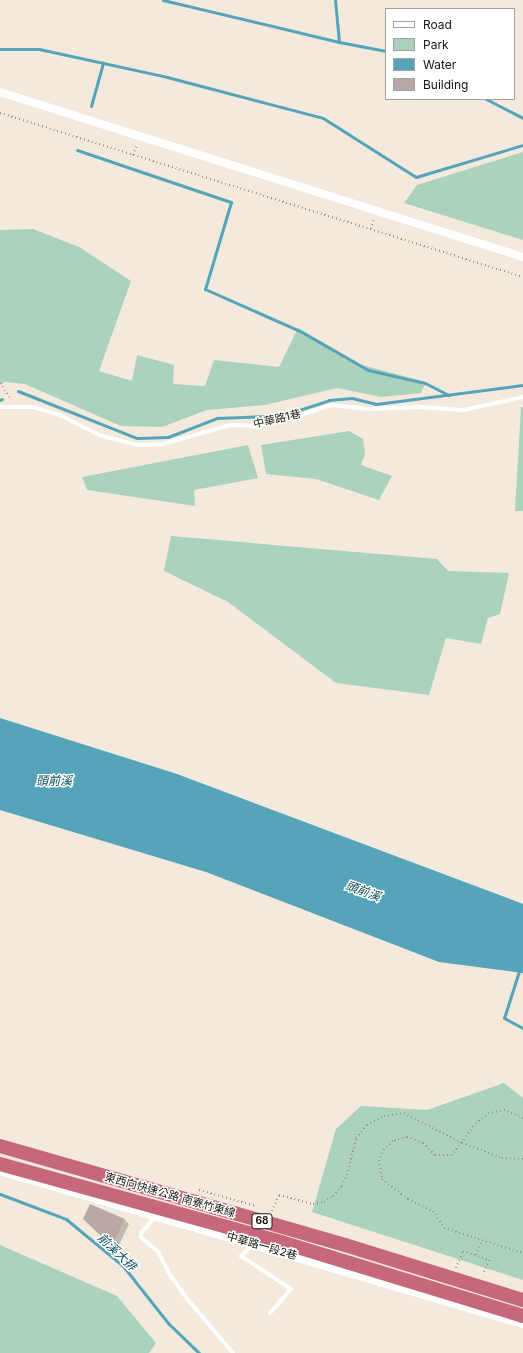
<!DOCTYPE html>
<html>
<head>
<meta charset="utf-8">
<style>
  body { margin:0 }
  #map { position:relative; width:523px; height:1353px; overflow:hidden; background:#f3eadd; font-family:Inter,"Noto Sans TC",sans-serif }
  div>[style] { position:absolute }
  .green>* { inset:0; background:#aad2bc }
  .water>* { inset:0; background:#55a4b9 }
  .shadow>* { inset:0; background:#0003 }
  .stream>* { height:3px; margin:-1.5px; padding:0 1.5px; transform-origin:1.5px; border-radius:1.5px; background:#55a4b9 }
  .building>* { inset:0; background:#b9a8a6 }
  .path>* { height:2px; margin-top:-1px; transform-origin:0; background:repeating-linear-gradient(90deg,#989188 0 1px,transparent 0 4px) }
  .lane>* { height:4px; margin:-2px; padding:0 2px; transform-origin:2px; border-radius:2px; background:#fff }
  .street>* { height:8px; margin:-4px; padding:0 4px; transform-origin:4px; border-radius:4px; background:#fff }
  .highway>* { height:14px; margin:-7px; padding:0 7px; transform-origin:7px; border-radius:7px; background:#c7677b }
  span { translate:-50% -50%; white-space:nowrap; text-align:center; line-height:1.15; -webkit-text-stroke:3px #fff; paint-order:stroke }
  .shield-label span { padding:1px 3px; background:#fff; border:1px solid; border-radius:3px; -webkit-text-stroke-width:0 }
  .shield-label { font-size:10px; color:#17140f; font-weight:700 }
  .street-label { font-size:11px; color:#17140f }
  .water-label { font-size:12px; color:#004b5a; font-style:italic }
  .legend { position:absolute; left:385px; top:8px; width:130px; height:92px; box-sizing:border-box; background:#fff; border:1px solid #a2a19f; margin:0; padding:5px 7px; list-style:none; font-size:12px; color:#17140f }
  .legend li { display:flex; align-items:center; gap:8px; height:20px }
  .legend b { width:20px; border:1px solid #a2a19f }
</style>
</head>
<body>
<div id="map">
  <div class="green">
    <i style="clip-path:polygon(523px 152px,523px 240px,404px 203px,417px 185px)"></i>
    <i style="clip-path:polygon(33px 229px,79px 247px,131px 281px,99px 371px,132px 381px,137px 355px,174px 365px,173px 384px,205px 386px,214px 360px,279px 367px,298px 328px,362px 365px,426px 382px,421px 393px,381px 397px,337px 388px,265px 405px,207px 410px,162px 427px,121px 426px,25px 384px,5px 382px,0 385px,0 230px)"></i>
    <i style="clip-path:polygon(521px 407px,523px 407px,523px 511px,515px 511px)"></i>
    <i style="clip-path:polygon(349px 431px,363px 439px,365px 454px,361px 465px,392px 476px,379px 500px,316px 479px,266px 474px,261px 445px)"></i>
    <i style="clip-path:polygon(248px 445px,258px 478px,194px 490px,195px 506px,87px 490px,82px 477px)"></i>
    <i style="clip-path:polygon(171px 536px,437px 559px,448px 571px,509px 573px,500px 614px,488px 618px,481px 644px,446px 638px,429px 695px,336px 683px,228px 602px,164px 571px)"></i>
    <i style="clip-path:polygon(504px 1083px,523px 1098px,523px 1280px,312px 1212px,336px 1129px,361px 1106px,427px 1110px)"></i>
    <i style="clip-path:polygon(0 1245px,117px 1296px,156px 1343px,149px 1353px,0 1353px)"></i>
  </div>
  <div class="water">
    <i style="clip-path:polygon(0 718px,177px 774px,523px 904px,523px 973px,439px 962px,206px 872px,0 810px)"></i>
  </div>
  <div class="shadow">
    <i style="clip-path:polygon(124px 1219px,129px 1224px,119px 1245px,107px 1240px,89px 1224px)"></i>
  </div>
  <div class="stream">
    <i style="left:163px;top:0;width:181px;rotate:13.4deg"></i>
    <i style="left:339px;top:42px;width:42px;rotate:-95.4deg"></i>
    <i style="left:339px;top:42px;width:48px;rotate:10.8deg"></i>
    <i style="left:0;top:49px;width:39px"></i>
    <i style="left:39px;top:49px;width:131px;rotate:12.3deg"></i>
    <i style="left:167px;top:77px;width:161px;rotate:14.7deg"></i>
    <i style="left:323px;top:118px;width:110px;rotate:32.4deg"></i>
    <i style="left:416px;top:177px;width:112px;rotate:-16.7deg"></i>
    <i style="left:486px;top:99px;width:42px;rotate:27.2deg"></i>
    <i style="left:91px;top:106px;width:45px;rotate:-74.4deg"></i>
    <i style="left:77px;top:150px;width:163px;rotate:18.7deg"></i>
    <i style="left:231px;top:202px;width:91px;rotate:106.6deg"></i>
    <i style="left:205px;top:289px;width:104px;rotate:23.9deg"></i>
    <i style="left:300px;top:331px;width:78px;rotate:29.8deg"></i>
    <i style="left:368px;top:370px;width:58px;rotate:12.8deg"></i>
    <i style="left:425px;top:383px;width:27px;rotate:27deg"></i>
    <i style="left:18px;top:391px;width:128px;rotate:21.6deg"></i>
    <i style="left:137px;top:438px;width:31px;rotate:-2deg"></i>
    <i style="left:168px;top:437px;width:53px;rotate:-21.2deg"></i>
    <i style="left:217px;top:418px;width:53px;rotate:-2.2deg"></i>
    <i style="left:270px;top:416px;width:30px;rotate:-12deg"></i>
    <i style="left:299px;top:410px;width:32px;rotate:-18deg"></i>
    <i style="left:329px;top:400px;width:23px;rotate:-5deg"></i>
    <i style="left:352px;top:398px;width:25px;rotate:14deg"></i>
    <i style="left:376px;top:404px;width:148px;rotate:-7.4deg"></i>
    <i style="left:0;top:400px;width:2px;rotate:-27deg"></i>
    <i style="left:520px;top:968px;width:52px;rotate:107.7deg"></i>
    <i style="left:504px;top:1018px;width:21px;rotate:28deg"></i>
    <i style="left:0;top:1194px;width:71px;rotate:20.7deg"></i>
    <i style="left:66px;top:1219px;width:74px;rotate:39.5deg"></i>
    <i style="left:123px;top:1266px;width:73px;rotate:51.7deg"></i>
    <i style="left:168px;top:1323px;width:43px;rotate:44.1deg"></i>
  </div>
  <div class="building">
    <i style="clip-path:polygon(90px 1204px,125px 1219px,114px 1241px,101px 1236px,83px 1219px)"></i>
  </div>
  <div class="path">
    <i style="left:0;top:113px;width:548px;rotate:17.41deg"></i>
    <i style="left:133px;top:155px;width:11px;rotate:-68deg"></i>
    <i style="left:371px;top:229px;width:10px;rotate:-73deg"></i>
    <i style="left:0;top:383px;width:20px;rotate:57deg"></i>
    <i style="left:523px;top:1118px;width:20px;rotate:-156deg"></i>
    <i style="left:505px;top:1110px;width:16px;rotate:169deg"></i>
    <i style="left:489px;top:1113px;width:16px;rotate:142deg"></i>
    <i style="left:476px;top:1123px;width:40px;rotate:127deg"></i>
    <i style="left:452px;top:1155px;width:17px;rotate:180deg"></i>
    <i style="left:435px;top:1155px;width:17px;rotate:-135deg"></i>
    <i style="left:423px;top:1143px;width:17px;rotate:-159deg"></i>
    <i style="left:407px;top:1137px;width:15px;rotate:164deg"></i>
    <i style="left:393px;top:1141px;width:12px;rotate:138deg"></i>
    <i style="left:384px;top:1149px;width:12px;rotate:114deg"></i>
    <i style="left:379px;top:1160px;width:19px;rotate:81deg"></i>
    <i style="left:382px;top:1179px;width:33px;rotate:38deg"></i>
    <i style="left:408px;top:1199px;width:28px;rotate:26deg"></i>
    <i style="left:433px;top:1211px;width:20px;rotate:57deg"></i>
    <i style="left:444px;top:1228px;width:83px;rotate:17.6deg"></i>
    <i style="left:199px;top:1190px;width:59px;rotate:15.7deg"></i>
    <i style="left:272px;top:1211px;width:17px;rotate:-66deg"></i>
    <i style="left:279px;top:1195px;width:35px;rotate:15deg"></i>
    <i style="left:313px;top:1204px;width:11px;rotate:-10deg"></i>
    <i style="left:324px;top:1202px;width:11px;rotate:-34deg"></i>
    <i style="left:333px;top:1196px;width:13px;rotate:-48deg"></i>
    <i style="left:342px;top:1186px;width:16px;rotate:-68deg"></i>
    <i style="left:348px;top:1171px;width:34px;rotate:-76deg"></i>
    <i style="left:356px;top:1138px;width:17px;rotate:-50deg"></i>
    <i style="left:367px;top:1125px;width:19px;rotate:-28deg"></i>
    <i style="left:384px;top:1116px;width:20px;rotate:-9deg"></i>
    <i style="left:404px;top:1113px;width:65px;rotate:27.3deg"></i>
    <i style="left:462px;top:1143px;width:43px;rotate:20.6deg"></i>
    <i style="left:502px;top:1158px;width:21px;rotate:3deg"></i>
    <i style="left:476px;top:1255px;width:16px;rotate:-68deg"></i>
    <i style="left:456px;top:1268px;width:18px;rotate:-68deg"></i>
    <i style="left:463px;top:1251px;width:28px;rotate:19deg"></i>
    <i style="left:489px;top:1260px;width:16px;rotate:112deg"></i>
  </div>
  <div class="lane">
    <i style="left:0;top:407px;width:33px"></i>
    <i style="left:33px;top:407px;width:28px;rotate:17deg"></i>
    <i style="left:60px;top:415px;width:44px;rotate:27.1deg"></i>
    <i style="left:99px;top:435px;width:40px;rotate:14.4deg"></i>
    <i style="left:138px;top:445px;width:25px;rotate:-2deg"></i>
    <i style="left:163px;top:444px;width:70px;rotate:-15.8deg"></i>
    <i style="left:230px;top:425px;width:24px;rotate:2deg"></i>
    <i style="left:254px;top:426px;width:36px;rotate:-11deg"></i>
    <i style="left:289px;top:419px;width:44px;rotate:-18.4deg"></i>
    <i style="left:331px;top:405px;width:39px;rotate:6deg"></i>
    <i style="left:370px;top:409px;width:49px;rotate:-2.3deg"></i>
    <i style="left:419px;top:407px;width:44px;rotate:3.9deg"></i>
    <i style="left:463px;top:410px;width:61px;rotate:-12.2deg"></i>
    <i style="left:156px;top:1216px;width:23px;rotate:131deg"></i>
    <i style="left:141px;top:1233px;width:4px;rotate:90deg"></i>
    <i style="left:141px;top:1237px;width:23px;rotate:41deg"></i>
    <i style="left:158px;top:1252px;width:26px;rotate:62deg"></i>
    <i style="left:170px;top:1275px;width:32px;rotate:54deg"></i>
    <i style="left:189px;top:1301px;width:68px;rotate:49.8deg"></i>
    <i style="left:252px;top:1246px;width:15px;rotate:138deg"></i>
    <i style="left:241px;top:1256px;width:60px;rotate:33.4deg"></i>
    <i style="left:291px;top:1289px;width:32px;rotate:131deg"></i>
  </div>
  <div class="street">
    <i style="left:0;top:92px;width:548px;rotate:17.51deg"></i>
    <i style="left:0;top:1171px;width:545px;rotate:16.31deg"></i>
  </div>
  <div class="highway">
    <i style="left:0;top:1146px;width:359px;rotate:16deg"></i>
    <i style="left:345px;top:1245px;width:186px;rotate:17.2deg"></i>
    <i style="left:0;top:1164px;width:292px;rotate:15.5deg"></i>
    <i style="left:281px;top:1242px;width:253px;rotate:17deg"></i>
  </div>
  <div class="shield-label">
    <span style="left:262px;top:1221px">68</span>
  </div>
  <div class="street-label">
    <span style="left:277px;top:419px;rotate:-13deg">中華路1巷</span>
    <span style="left:170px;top:1195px;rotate:16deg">東西向快速公路 南寮竹東線</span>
    <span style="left:262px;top:1246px;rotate:16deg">中華路一段2巷</span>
  </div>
  <div class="water-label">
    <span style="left:54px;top:781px">頭前溪</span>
    <span style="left:363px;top:891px;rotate:20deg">頭前溪</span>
    <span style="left:117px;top:1252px;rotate:43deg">前溪大排</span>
  </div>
  <ul class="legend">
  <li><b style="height:5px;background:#fff"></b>Road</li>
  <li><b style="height:11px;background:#aad2bc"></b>Park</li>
  <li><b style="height:11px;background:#55a4b9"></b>Water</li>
  <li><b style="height:11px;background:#b9a8a6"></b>Building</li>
  </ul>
</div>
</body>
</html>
